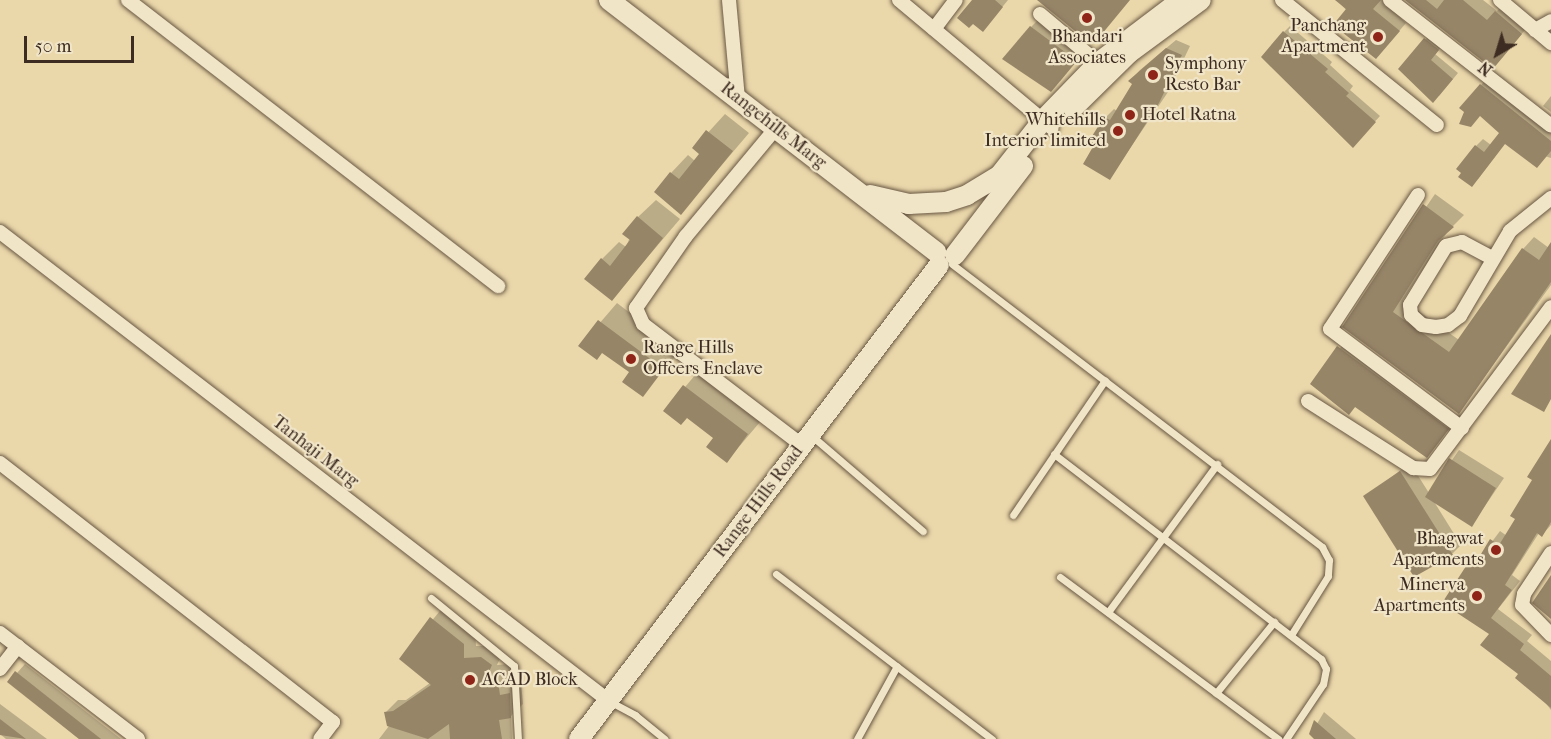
<!DOCTYPE html>
<html>
<head>
<meta charset="utf-8">
<style>
  body { margin:0 }
  #map { position:relative; width:1551px; height:739px; overflow:hidden; background:#ead7aa; font-family:"IM FELL French Canon",serif }
  div>[style] { position:absolute }
  .shadow>* { inset:0; background:#0003 }
  .building>* { inset:0; background:#978568 }
  .roads { filter:drop-shadow(0 0 2px #685743) drop-shadow(0 0 2px #685743) }
  .lane>* { height:7px; margin:-3.5px; padding:0 3.5px; transform-origin:3.5px; border-radius:3.5px; background:#f1e5c8 }
  .street>* { height:14px; margin:-7px; padding:0 7px; transform-origin:7px; border-radius:7px; background:#f1e5c8 }
  .secondary>* { height:20px; margin:-10px; padding:0 10px; transform-origin:10px; border-radius:10px; background:#f1e5c8 }
  .dots>* { width:16px; height:16px; translate:-50% -50%; box-sizing:border-box; border:3px solid #f1e5c8; border-radius:50% }
  span { translate:-50% -50%; white-space:nowrap; text-align:center; line-height:1.15; -webkit-text-stroke:4.5px #f1e5c8; paint-order:stroke }
  .poi-label { font-size:18px; color:#3d2c21 }
  .right { translate:-100% -50%; text-align:right }
  .left { translate:0 -50%; text-align:left }
  .street-label { font-size:18px; color:#3d2c21 }
  .north { position:absolute; left:1467px; top:24px; width:60px; height:60px; -webkit-text-stroke:4px #f1e5c8; paint-order:stroke; rotate:218deg; font-size:16px; font-weight:700; line-height:24px; text-align:center; color:#3d2c21 }
  .north::after { content:''; display:block; margin:auto; width:21px; height:27px; background:#3d2c21; clip-path:polygon(50% 0,100% 100%,50% 72%,0 100%) }
  .scale { position:absolute; left:24px; top:36px; width:110px; height:27px; box-sizing:border-box; border:3px solid #3d2c21; border-top:0; padding-left:8px; font-size:18px; line-height:21px; white-space:nowrap; color:#3d2c21; -webkit-text-stroke:4px #f1e5c8; paint-order:stroke }
</style>
</head>
<body>
<div id="map">
  <div class="shadow">
    <i style="clip-path:polygon(974px 0,1008px 0,991px 21px)"></i>
    <i style="clip-path:polygon(1337px 0,1382px 0,1406px 23px,1383px 50px)"></i>
    <i style="clip-path:polygon(1407px 0,1483px 0,1497px 11px,1505px 3px,1530px 24px,1502px 58px)"></i>
    <i style="clip-path:polygon(1040px 18px,1084px 51px,1060px 81px,1031px 27px)"></i>
    <i style="clip-path:polygon(1290px 26px,1332px 62px,1330px 65px,1353px 86px,1350px 90px,1380px 116px,1358px 140px,1284px 32px)"></i>
    <i style="clip-path:polygon(1431px 34px,1444px 44px,1435px 54px,1458px 73px,1439px 96px,1426px 39px)"></i>
    <i style="clip-path:polygon(1176px 40px,1190px 46px,1168px 92px,1110px 178px,1096px 144px,1105px 118px,1114px 109px,1117px 111px,1134px 84px,1130px 81px,1140px 70px)"></i>
    <i style="clip-path:polygon(1488px 78px,1551px 129px,1551px 158px,1505px 143px,1478px 179px,1476px 146px,1483px 139px,1491px 145px,1501px 133px,1481px 85px)"></i>
    <i style="clip-path:polygon(1551px 96px,1551px 112px,1543px 106px)"></i>
    <i style="clip-path:polygon(725px 114px,749px 133px,681px 213px,671px 173px,688px 155px,695px 161px,702px 154px,694px 148px)"></i>
    <i style="clip-path:polygon(1435px 194px,1464px 215px,1448px 231px,1403px 300px,1459px 340px,1523px 249px,1534px 237px,1549px 248px,1551px 245px,1551px 285px,1459px 412px,1344px 327px)"></i>
    <i style="clip-path:polygon(656px 200px,680px 219px,612px 299px,602px 259px,619px 242px,626px 247px,638px 217px)"></i>
    <i style="clip-path:polygon(617px 303px,680px 351px,642px 395px,631px 372px,603px 351px,580px 346px)"></i>
    <i style="clip-path:polygon(1350px 336px,1458px 418px,1426px 456px,1356px 406px,1349px 413px,1312px 383px)"></i>
    <i style="clip-path:polygon(701px 368px,765px 416px,727px 461px,715px 437px,688px 417px,665px 411px)"></i>
    <i style="clip-path:polygon(1551px 448px,1551px 525px,1542px 535px,1539px 533px,1512px 575px,1520px 581px,1498px 609px,1532px 635px,1527px 641px,1551px 661px,1551px 710px,1491px 634px,1471px 561px,1482px 555px,1500px 531px,1507px 536px)"></i>
    <i style="clip-path:polygon(1459px 450px,1504px 478px,1472px 525px,1433px 500px,1461px 545px,1452px 554px,1365px 497px,1410px 463px,1429px 493px)"></i>
    <i style="clip-path:polygon(444px 606px,475px 631px,476px 646px,494px 646px,503px 652px,497px 665px,509px 664px,512px 684px,521px 682px,523px 704px,511px 716px,512px 739px,379px 739px,389px 726px,386px 712px,398px 700px,406px 700px,430px 683px,401px 658px)"></i>
    <i style="clip-path:polygon(25px 664px,121px 739px,79px 739px,9px 682px)"></i>
    <i style="clip-path:polygon(0 704px,47px 739px,6px 739px,0 734px)"></i>
    <i style="clip-path:polygon(1324px 712px,1356px 739px,1316px 739px,1311px 734px)"></i>
  </div>
  <div class="building">
    <i style="clip-path:polygon(972px 0,995px 0,1003px 7px,983px 32px,973px 24px,969px 28px,957px 18px)"></i>
    <i style="clip-path:polygon(1037px 0,1130px 0,1097px 40px,1091px 35px,1086px 40px)"></i>
    <i style="clip-path:polygon(1335px 0,1381px 0,1373px 9px,1400px 31px,1376px 59px,1333px 25px,1346px 9px)"></i>
    <i style="clip-path:polygon(1405px 0,1426px 0,1437px 9px,1444px 0,1463px 0,1487px 20px,1495px 11px,1522px 34px,1493px 69px)"></i>
    <i style="clip-path:polygon(1030px 26px,1077px 61px,1051px 92px,1002px 59px)"></i>
    <i style="clip-path:polygon(1283px 31px,1328px 69px,1325px 72px,1349px 93px,1346px 96px,1376px 122px,1353px 148px,1261px 57px)"></i>
    <i style="clip-path:polygon(1424px 38px,1439px 50px,1431px 60px,1453px 79px,1433px 103px,1398px 69px)"></i>
    <i style="clip-path:polygon(1166px 48px,1182px 55px,1159px 103px,1110px 180px,1083px 164px,1094px 145px,1089px 141px,1104px 117px,1110px 120px,1132px 84px,1128px 81px)"></i>
    <i style="clip-path:polygon(1480px 84px,1551px 141px,1551px 151px,1537px 168px,1505px 144px,1472px 187px,1458px 177px,1461px 173px,1456px 169px,1475px 145px,1484px 152px,1499px 133px,1480px 116px,1471px 127px,1459px 124px,1464px 112px,1459px 108px)"></i>
    <i style="clip-path:polygon(706px 130px,733px 151px,681px 215px,654px 192px,670px 172px,679px 179px,699px 154px,692px 148px)"></i>
    <i style="clip-path:polygon(1423px 204px,1454px 227px,1438px 241px,1393px 312px,1449px 352px,1522px 248px,1539px 260px,1551px 242px,1551px 282px,1459px 414px,1342px 327px)"></i>
    <i style="clip-path:polygon(637px 216px,663px 238px,612px 301px,584px 279px,601px 258px,610px 266px,630px 240px,622px 234px)"></i>
    <i style="clip-path:polygon(598px 320px,664px 369px,643px 397px,622px 382px,629px 372px,602px 353px,597px 360px,578px 346px)"></i>
    <i style="clip-path:polygon(1551px 334px,1551px 399px,1544px 412px,1511px 394px)"></i>
    <i style="clip-path:polygon(1337px 346px,1449px 429px,1427px 458px,1355px 407px,1349px 415px,1310px 384px)"></i>
    <i style="clip-path:polygon(683px 385px,748px 434px,727px 463px,706px 447px,713px 438px,687px 418px,681px 425px,663px 411px)"></i>
    <i style="clip-path:polygon(1551px 439px,1551px 522px,1542px 537px,1537px 533px,1505px 585px,1512px 590px,1491px 618px,1524px 644px,1520px 650px,1551px 676px,1551px 708px,1515px 678px,1518px 674px,1480px 645px,1489px 634px,1442px 603px,1470px 560px,1475px 564px,1490px 539px,1499px 545px,1515px 519px,1510px 516px,1532px 480px,1527px 477px)"></i>
    <i style="clip-path:polygon(1449px 458px,1496px 488px,1472px 527px,1425px 497px)"></i>
    <i style="clip-path:polygon(1400px 471px,1453px 555px,1414px 577px,1363px 496px)"></i>
    <i style="clip-path:polygon(1551px 575px,1551px 619px,1532px 603px)"></i>
    <i style="clip-path:polygon(430px 617px,464px 644px,464px 658px,481px 657px,492px 665px,487px 676px,497px 675px,500px 695px,510px 693px,511px 718px,499px 720px,502px 739px,450px 739px,449px 724px,428px 739px,387px 726px,384px 712px,393px 711px,431px 685px,399px 659px)"></i>
    <i style="clip-path:polygon(15px 671px,101px 739px,79px 739px,7px 682px)"></i>
    <i style="clip-path:polygon(0 719px,26px 739px,0 735px)"></i>
    <i style="clip-path:polygon(1314px 720px,1336px 739px,1314px 739px,1309px 734px)"></i>
  </div>
  <div class="roads">
    <div class="lane">
      <i style="left:952px;top:264px;width:466px;rotate:37.4deg"></i>
      <i style="left:1322px;top:547px;width:15px;rotate:62deg"></i>
      <i style="left:1329px;top:560px;width:16px;rotate:94deg"></i>
      <i style="left:1328px;top:576px;width:70px;rotate:122.1deg"></i>
      <i style="left:812px;top:436px;width:146px;rotate:40.6deg"></i>
      <i style="left:1054px;top:454px;width:337px;rotate:37.5deg"></i>
      <i style="left:1321px;top:659px;width:11px;rotate:63deg"></i>
      <i style="left:1326px;top:669px;width:15px;rotate:101deg"></i>
      <i style="left:1323px;top:684px;width:66px;rotate:123.9deg"></i>
      <i style="left:1013px;top:515px;width:163px;rotate:-55.7deg"></i>
      <i style="left:776px;top:574px;width:272px;rotate:37.4deg"></i>
      <i style="left:1060px;top:577px;width:272px;rotate:36.6deg"></i>
      <i style="left:431px;top:598px;width:107px;rotate:39.3deg"></i>
      <i style="left:514px;top:666px;width:73px;rotate:86.9deg"></i>
      <i style="left:1108px;top:612px;width:184px;rotate:-53.6deg"></i>
      <i style="left:1216px;top:693px;width:92px;rotate:-50.8deg"></i>
      <i style="left:609px;top:701px;width:30px;rotate:28deg"></i>
      <i style="left:635px;top:715px;width:38px;rotate:39deg"></i>
      <i style="left:857px;top:739px;width:83px;rotate:-61.3deg"></i>
    </div>
    <div class="street">
      <i style="left:128px;top:0;width:468px;rotate:37.7deg"></i>
      <i style="left:729px;top:0;width:99px;rotate:84.8deg"></i>
      <i style="left:899px;top:0;width:199px;rotate:39.9deg"></i>
      <i style="left:1282px;top:0;width:199px;rotate:38.9deg"></i>
      <i style="left:1390px;top:0;width:204px;rotate:38deg"></i>
      <i style="left:1500px;top:0;width:67px;rotate:40.1deg"></i>
      <i style="left:1040px;top:14px;width:82px;rotate:40.1deg"></i>
      <i style="left:934px;top:29px;width:36px;rotate:-53deg"></i>
      <i style="left:1535px;top:30px;width:18px;rotate:-29deg"></i>
      <i style="left:776px;top:128px;width:141px;rotate:129.8deg"></i>
      <i style="left:686px;top:236px;width:88px;rotate:124.8deg"></i>
      <i style="left:636px;top:308px;width:17px;rotate:66deg"></i>
      <i style="left:643px;top:324px;width:200px;rotate:37.3deg"></i>
      <i style="left:1418px;top:195px;width:160px;rotate:123.3deg"></i>
      <i style="left:1330px;top:329px;width:165px;rotate:36.9deg"></i>
      <i style="left:0;top:232px;width:769px;rotate:37.6deg"></i>
      <i style="left:1492px;top:258px;width:34px;rotate:-152deg"></i>
      <i style="left:1462px;top:242px;width:16px;rotate:166deg"></i>
      <i style="left:1446px;top:246px;width:69px;rotate:121.4deg"></i>
      <i style="left:1410px;top:305px;width:10px;rotate:84deg"></i>
      <i style="left:1411px;top:315px;width:15px;rotate:42deg"></i>
      <i style="left:1422px;top:325px;width:14px;rotate:8deg"></i>
      <i style="left:1436px;top:327px;width:12px;rotate:-9deg"></i>
      <i style="left:1448px;top:325px;width:15px;rotate:-37deg"></i>
      <i style="left:1460px;top:316px;width:99px;rotate:-59.5deg"></i>
      <i style="left:1510px;top:231px;width:53px;rotate:-38.8deg"></i>
      <i style="left:1308px;top:401px;width:125px;rotate:32.5deg"></i>
      <i style="left:1413px;top:468px;width:17px;rotate:3deg"></i>
      <i style="left:1430px;top:469px;width:202px;rotate:-53.2deg"></i>
      <i style="left:0;top:463px;width:422px;rotate:37.9deg"></i>
      <i style="left:333px;top:722px;width:21px;rotate:127deg"></i>
      <i style="left:1551px;top:553px;width:49px;rotate:123.4deg"></i>
      <i style="left:1524px;top:594px;width:11px;rotate:100deg"></i>
      <i style="left:1522px;top:605px;width:42px;rotate:46deg"></i>
      <i style="left:0;top:633px;width:174px;rotate:37.5deg"></i>
      <i style="left:0;top:669px;width:29px;rotate:-52deg"></i>
    </div>
    <div class="secondary">
      <i style="left:609px;top:0;width:413px;rotate:37.6deg"></i>
      <i style="left:1073px;top:108px;width:78px;rotate:-44.5deg"></i>
      <i style="left:1129px;top:53px;width:89px;rotate:-36.4deg"></i>
      <i style="left:870px;top:195px;width:40px;rotate:13deg"></i>
      <i style="left:909px;top:204px;width:37px;rotate:-3deg"></i>
      <i style="left:946px;top:202px;width:22px;rotate:-18deg"></i>
      <i style="left:967px;top:195px;width:37px;rotate:-31deg"></i>
      <i style="left:999px;top:176px;width:71px;rotate:-51.8deg"></i>
      <i style="left:1043px;top:120px;width:79px;rotate:-46deg"></i>
      <i style="left:1098px;top:63px;width:104px;rotate:-37.2deg"></i>
      <i style="left:955px;top:255px;width:112px;rotate:-52.6deg"></i>
      <i style="left:579px;top:739px;width:595px;rotate:-52.78deg"></i>
    </div>
  </div>
  <div class="dots">
    <i style="left:1087px;top:18px;background:#8f2418"></i>
    <i style="left:1378px;top:37px;background:#8f2418"></i>
    <i style="left:1153px;top:75px;background:#8f2418"></i>
    <i style="left:1130px;top:115px;background:#8f2418"></i>
    <i style="left:1118px;top:131px;background:#8f2418"></i>
    <i style="left:631px;top:359px;background:#8f2418"></i>
    <i style="left:1496px;top:550px;background:#8f2418"></i>
    <i style="left:1477px;top:596px;background:#8f2418"></i>
    <i style="left:470px;top:680px;background:#8f2418"></i>
  </div>
  <div class="poi-label">
    <span class="right" style="left:1366px;top:37px">Panchang<br>Apartment</span>
    <span style="left:1087px;top:48px">Bhandari<br>Associates</span>
    <span class="left" style="left:1165px;top:75px">Symphony<br>Resto Bar</span>
    <span class="left" style="left:1142px;top:115px">Hotel Ratna</span>
    <span class="right" style="left:1106px;top:131px">Whitehills<br>Interior limited</span>
    <span class="left" style="left:643px;top:359px">Range Hills<br>Offcers Enclave</span>
    <span class="right" style="left:1484px;top:550px">Bhagwat<br>Apartments</span>
    <span class="right" style="left:1465px;top:596px">Minerva<br>Apartments</span>
    <span class="left" style="left:482px;top:680px">ACAD Block</span>
  </div>
  <div class="street-label">
    <span style="left:773px;top:126px;rotate:38deg">Rangehills Marg</span>
    <span style="left:315px;top:452px;rotate:38deg">Tanhaji Marg</span>
    <span style="left:759px;top:502px;rotate:-53deg">Range Hills Road</span>
  </div>
  <div class="north">N</div>
  <div class="scale">50 m</div>
</div>
</body>
</html>
